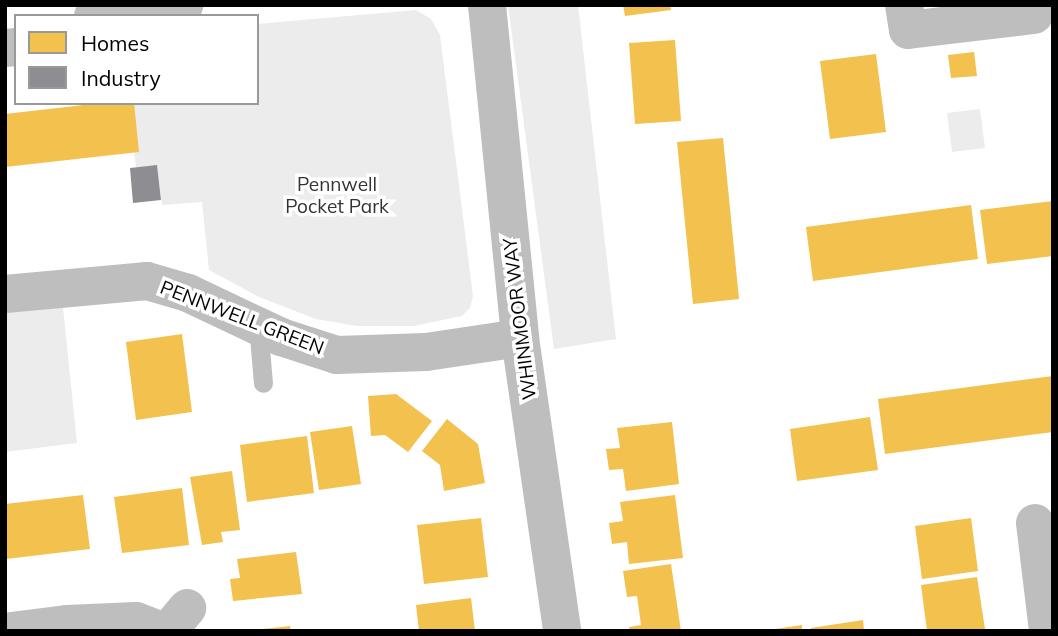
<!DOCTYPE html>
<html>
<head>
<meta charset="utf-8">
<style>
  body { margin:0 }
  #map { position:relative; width:1058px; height:636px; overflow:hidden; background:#fff; font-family:Mulish,sans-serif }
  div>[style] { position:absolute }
  .green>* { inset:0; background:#ececec }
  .homes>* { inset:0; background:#f2c14e }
  .industry>* { inset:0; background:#8d8d92 }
  .service>* { height:19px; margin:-9.5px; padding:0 9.5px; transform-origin:9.5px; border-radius:9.5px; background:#bebebe }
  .minor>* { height:38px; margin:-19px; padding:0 19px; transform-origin:19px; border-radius:19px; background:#bebebe }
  span { translate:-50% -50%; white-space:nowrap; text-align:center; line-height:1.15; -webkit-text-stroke:7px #fff; paint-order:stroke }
  .park-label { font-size:19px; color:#333 }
  .street-label { font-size:19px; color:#000 }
  .frame { position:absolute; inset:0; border:7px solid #000; pointer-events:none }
  .legend { position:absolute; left:14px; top:14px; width:245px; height:91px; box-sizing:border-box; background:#fff; border:2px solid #999; margin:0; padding:9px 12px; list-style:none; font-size:21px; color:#000 }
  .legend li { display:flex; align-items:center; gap:14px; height:35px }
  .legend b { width:35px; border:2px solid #999 }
</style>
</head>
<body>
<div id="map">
  <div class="green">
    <i style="clip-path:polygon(508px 5px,578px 5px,616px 339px,554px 349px)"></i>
    <i style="clip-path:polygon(416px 10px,431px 19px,440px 35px,473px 296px,470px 308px,462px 316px,414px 326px,357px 326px,316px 319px,259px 297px,209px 270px,202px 202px,162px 205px,157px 166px,136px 167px,128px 103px,257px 103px,257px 24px)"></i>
    <i style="clip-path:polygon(980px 109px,985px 148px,952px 152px,947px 113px)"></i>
    <i style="clip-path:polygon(61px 288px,77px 443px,5px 452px,5px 294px)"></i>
  </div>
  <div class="homes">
    <i style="clip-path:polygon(623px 5px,670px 5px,671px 10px,625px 16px)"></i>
    <i style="clip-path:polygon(675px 40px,681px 121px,635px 124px,629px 43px)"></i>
    <i style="clip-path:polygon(974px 52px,977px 76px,951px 78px,948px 55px)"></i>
    <i style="clip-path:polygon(876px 54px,886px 132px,830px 139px,820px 61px)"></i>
    <i style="clip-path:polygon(101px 103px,134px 103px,139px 152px,5px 167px,5px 114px)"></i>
    <i style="clip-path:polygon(723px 138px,739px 299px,693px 304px,677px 142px)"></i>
    <i style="clip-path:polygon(1053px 201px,1053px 256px,987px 264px,980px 210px)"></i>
    <i style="clip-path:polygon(971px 205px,978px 259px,813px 281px,806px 227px)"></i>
    <i style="clip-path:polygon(182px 334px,192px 412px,136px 420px,126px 342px)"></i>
    <i style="clip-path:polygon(1053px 376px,1053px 432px,885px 454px,878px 399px)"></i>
    <i style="clip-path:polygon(396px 394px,432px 421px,408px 452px,385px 435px,371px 436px,368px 396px)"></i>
    <i style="clip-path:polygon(870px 417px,878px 470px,797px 481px,790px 429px)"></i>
    <i style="clip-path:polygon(447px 419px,478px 444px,485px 483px,444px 491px,440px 465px,422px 451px)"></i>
    <i style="clip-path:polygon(672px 422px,679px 484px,626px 491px,623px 469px,609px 470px,606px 449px,620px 448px,617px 428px)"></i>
    <i style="clip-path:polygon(352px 426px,361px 484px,319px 490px,310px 432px)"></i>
    <i style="clip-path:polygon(307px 436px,314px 493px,247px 502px,240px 445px)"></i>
    <i style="clip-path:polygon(232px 471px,240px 530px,221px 532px,223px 542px,202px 545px,190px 477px)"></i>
    <i style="clip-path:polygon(182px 488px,189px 545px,122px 553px,114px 497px)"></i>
    <i style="clip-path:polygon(83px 495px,90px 549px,6px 559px,5px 504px)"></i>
    <i style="clip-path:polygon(675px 495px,683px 558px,629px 564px,627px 542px,612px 544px,609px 523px,623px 521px,620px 502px)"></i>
    <i style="clip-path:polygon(481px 518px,488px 577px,424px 584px,417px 525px)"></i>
    <i style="clip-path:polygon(971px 518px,978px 571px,922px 579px,915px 526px)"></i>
    <i style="clip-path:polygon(296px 552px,302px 594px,233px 601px,230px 579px,240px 578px,237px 559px)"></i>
    <i style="clip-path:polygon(671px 564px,681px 631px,630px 631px,629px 627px,641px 625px,637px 596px,627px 597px,623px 571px)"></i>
    <i style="clip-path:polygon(977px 577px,985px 629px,927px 631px,921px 585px)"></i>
    <i style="clip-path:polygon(471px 598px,475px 631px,419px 631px,416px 605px)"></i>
    <i style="clip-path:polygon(863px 620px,864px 631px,811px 631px,811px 628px)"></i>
    <i style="clip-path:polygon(802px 625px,802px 631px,775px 631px,775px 629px)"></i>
    <i style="clip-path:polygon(290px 626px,291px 631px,263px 631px,263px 629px)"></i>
  </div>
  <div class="industry">
    <i style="clip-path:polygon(157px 165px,161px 200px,133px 203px,130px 168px)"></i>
  </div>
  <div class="service">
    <i style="left:258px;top:325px;width:58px;rotate:85.1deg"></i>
  </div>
  <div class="minor">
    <i style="left:487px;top:5px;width:335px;rotate:84.3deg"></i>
    <i style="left:520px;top:338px;width:296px;rotate:81.8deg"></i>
    <i style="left:904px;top:5px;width:25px;rotate:81deg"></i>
    <i style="left:908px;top:30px;width:127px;rotate:-6.8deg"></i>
    <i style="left:93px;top:16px;width:92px;rotate:-6.9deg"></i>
    <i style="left:5px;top:48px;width:11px;rotate:-5deg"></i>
    <i style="left:5px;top:294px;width:143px;rotate:-5.2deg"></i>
    <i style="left:147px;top:281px;width:43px;rotate:16.3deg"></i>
    <i style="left:188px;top:293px;width:103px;rotate:25.3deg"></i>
    <i style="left:281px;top:337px;width:59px;rotate:17.8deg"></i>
    <i style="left:337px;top:355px;width:89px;rotate:-1.9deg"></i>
    <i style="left:426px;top:352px;width:95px;rotate:-8.5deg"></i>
    <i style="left:1035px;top:523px;width:109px;rotate:83.1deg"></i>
    <i style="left:11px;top:631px;width:56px;rotate:-7.1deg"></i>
    <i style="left:67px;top:624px;width:69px;rotate:-2.5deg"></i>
    <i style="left:136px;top:621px;width:28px;rotate:21deg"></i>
    <i style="left:168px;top:631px;width:30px;rotate:-50deg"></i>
  </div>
  <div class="park-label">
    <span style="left:337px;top:196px">Pennwell<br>Pocket Park</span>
  </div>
  <div class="street-label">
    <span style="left:242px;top:318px;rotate:21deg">PENNWELL GREEN</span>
    <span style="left:520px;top:319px;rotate:-97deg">WHINMOOR WAY</span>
  </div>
  <div class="frame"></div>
  <ul class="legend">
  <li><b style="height:19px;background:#f2c14e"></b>Homes</li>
  <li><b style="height:19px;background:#8d8d92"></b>Industry</li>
  </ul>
</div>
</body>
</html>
